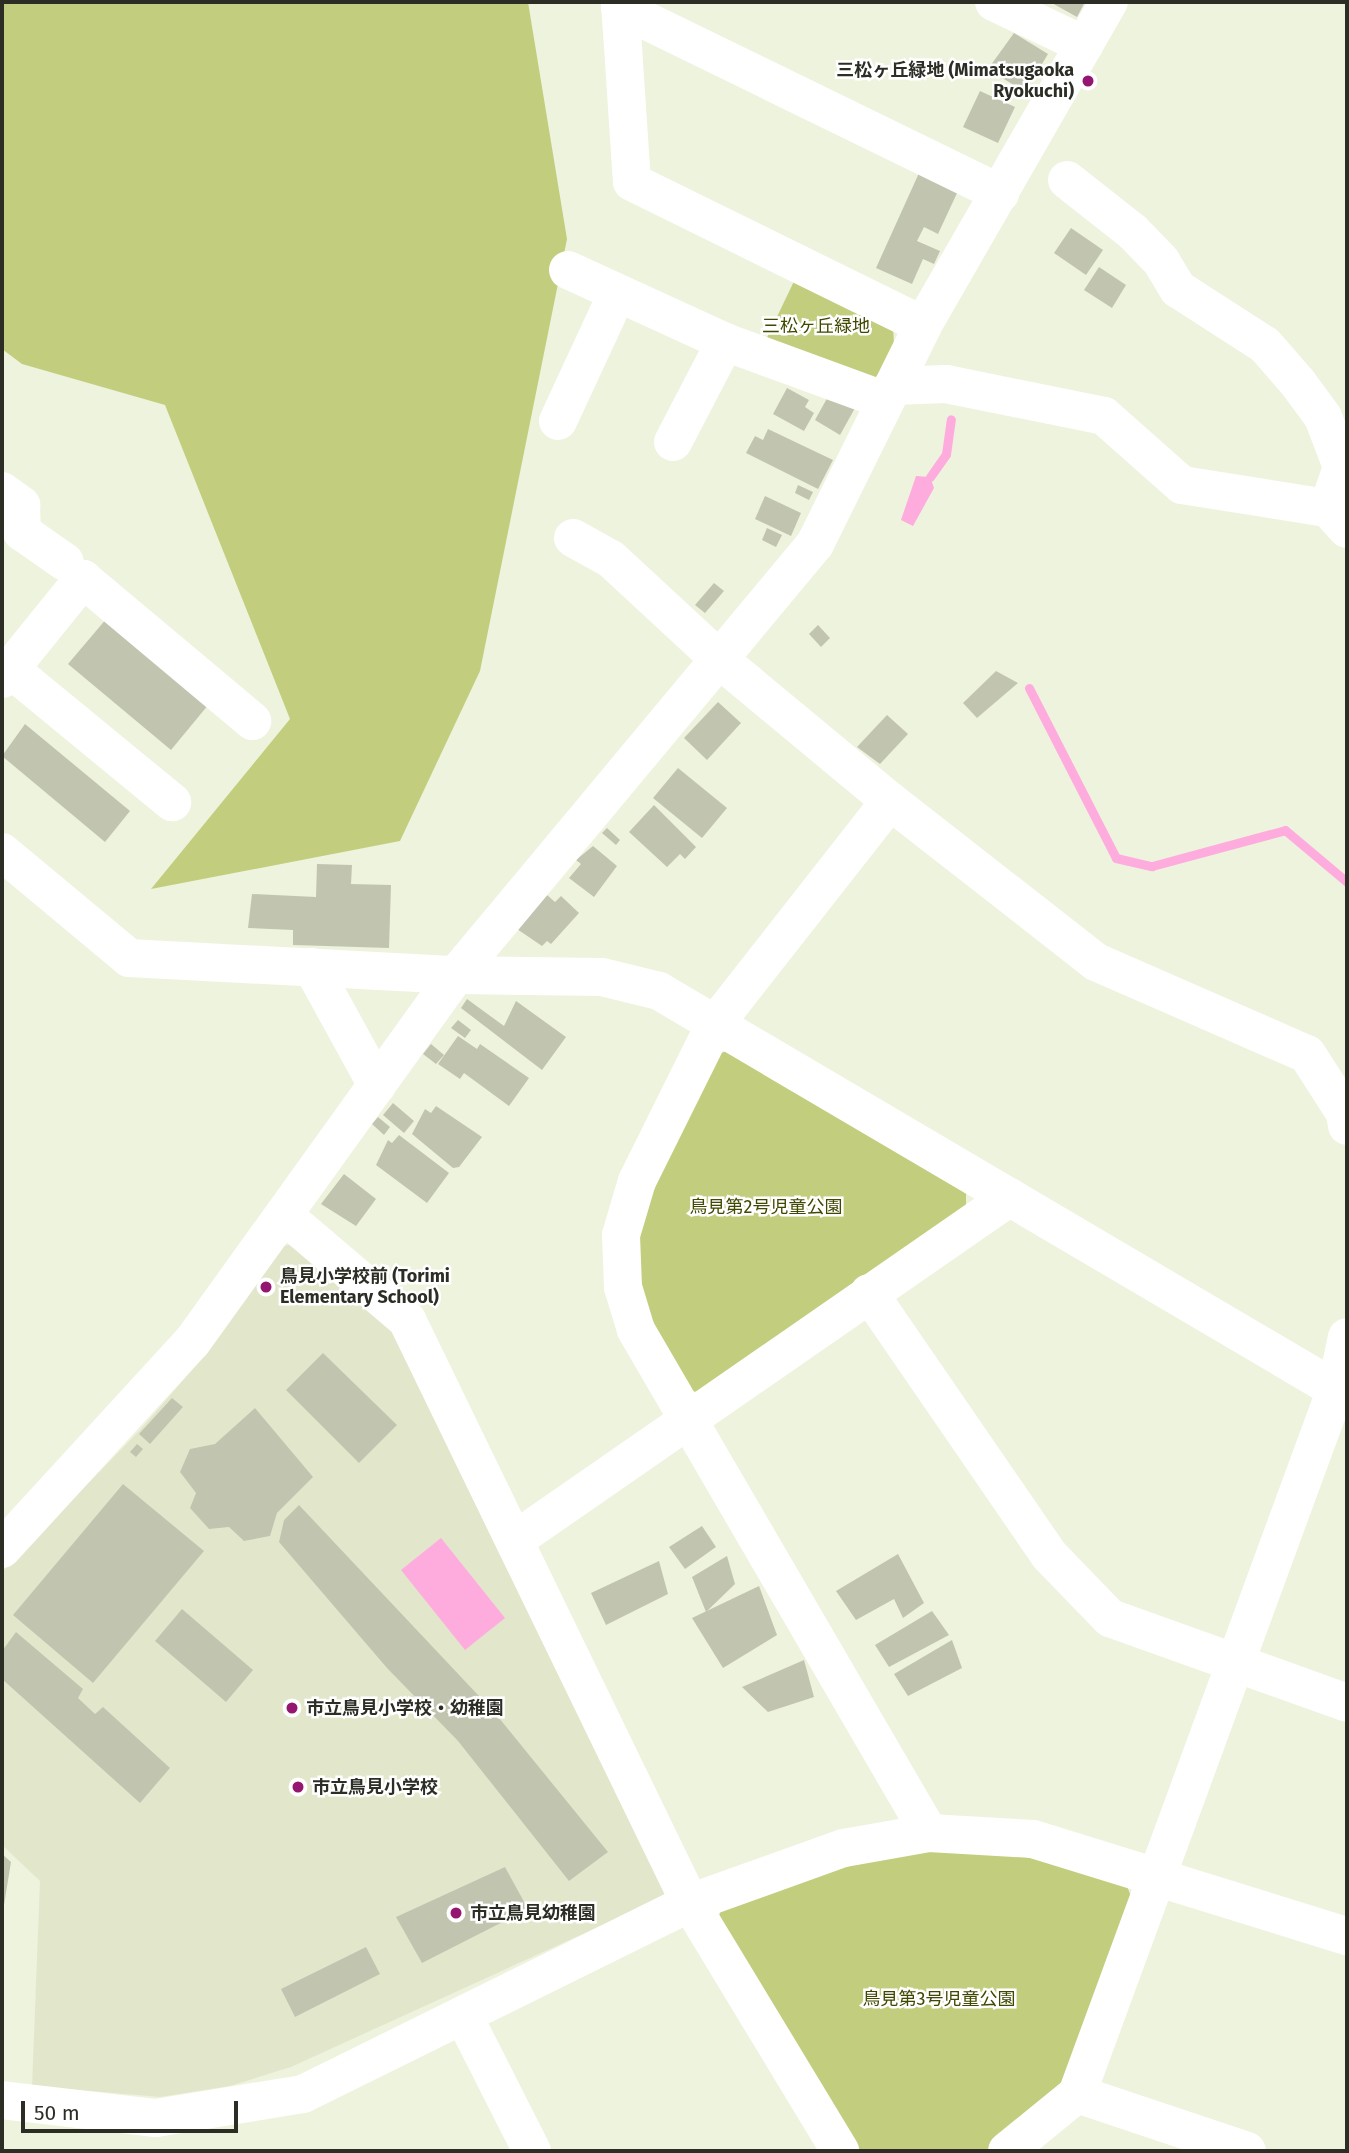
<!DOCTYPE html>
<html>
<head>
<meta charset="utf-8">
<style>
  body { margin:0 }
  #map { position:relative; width:1349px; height:2153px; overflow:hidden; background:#eef3de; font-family:"Fira Sans","Noto Sans JP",sans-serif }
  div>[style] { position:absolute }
  .built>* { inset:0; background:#e2e7cc }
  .green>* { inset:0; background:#c2ce7e }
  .water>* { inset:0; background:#feabde }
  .stream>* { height:9px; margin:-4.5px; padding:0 4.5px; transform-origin:4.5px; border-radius:4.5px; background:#feabde }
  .building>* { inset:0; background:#c1c5b0 }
  .minor>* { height:38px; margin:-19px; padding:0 19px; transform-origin:19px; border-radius:19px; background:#fff }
  .dots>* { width:19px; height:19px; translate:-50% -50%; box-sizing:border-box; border:4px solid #fff; border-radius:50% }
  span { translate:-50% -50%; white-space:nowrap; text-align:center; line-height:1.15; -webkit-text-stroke:5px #fff; paint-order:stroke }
  .poi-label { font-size:18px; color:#2c2e26; font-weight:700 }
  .right { translate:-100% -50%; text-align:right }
  .left { translate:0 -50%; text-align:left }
  .park-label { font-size:18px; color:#414800 }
  .frame { position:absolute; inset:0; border:4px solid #2c2e26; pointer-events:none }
  .scale { position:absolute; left:21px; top:2101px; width:217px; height:32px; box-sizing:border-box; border:4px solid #2c2e26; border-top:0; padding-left:9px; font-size:21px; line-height:24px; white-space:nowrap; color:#2c2e26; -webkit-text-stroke:5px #fff; paint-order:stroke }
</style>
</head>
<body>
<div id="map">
  <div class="built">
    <i style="clip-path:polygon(296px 1243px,394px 1328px,668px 1884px,664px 1897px,291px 2067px,230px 2086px,160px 2097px,32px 2086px,40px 1881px,2px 1845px,2px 1572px,139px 1431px,205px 1355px,284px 1246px)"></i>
  </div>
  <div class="green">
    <i style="clip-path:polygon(2px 2px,528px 2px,567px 239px,480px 671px,400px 841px,151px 889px,290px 719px,165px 405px,22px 364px,2px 349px)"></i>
    <i style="clip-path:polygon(797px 275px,893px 325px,894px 345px,873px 387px,763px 346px)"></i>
    <i style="clip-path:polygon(727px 1051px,966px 1192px,966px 1205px,701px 1393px,688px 1390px,652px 1332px,637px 1287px,637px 1226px,715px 1055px)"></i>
    <i style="clip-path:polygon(932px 1849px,992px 1851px,1042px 1860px,1127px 1886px,1132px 1899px,1067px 2083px,988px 2151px,857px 2151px,717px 1922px,721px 1910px,817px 1867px)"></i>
  </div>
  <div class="water">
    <i style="clip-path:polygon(916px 476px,930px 477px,934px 488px,913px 526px,901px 520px)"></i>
    <i style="clip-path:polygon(441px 1538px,505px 1618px,465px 1650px,401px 1570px)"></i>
  </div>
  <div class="stream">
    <i style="left:930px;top:477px;width:28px;rotate:-55deg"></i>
    <i style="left:946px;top:454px;width:35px;rotate:-82deg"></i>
    <i style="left:1029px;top:688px;width:191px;rotate:62.9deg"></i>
    <i style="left:1116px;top:858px;width:37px;rotate:13deg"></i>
    <i style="left:1152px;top:866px;width:138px;rotate:-15.1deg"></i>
    <i style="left:1285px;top:830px;width:81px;rotate:40deg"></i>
  </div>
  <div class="building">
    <i style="clip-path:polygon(1050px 2px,1085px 2px,1077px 17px)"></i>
    <i style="clip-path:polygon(1014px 33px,1048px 54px,1025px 92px,988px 69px)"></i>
    <i style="clip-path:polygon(980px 91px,1015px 107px,998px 143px,963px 127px)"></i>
    <i style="clip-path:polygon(919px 173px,958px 191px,938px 234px,924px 227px,917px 241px,940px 251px,934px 264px,923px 259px,912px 284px,876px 268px)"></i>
    <i style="clip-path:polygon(1071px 228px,1103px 250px,1086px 275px,1054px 253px)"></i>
    <i style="clip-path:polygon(1099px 267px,1126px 285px,1112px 308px,1084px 290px)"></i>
    <i style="clip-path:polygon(787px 388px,809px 400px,805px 407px,814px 413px,804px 431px,773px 414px)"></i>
    <i style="clip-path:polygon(830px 393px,855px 408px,840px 435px,815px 420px)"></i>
    <i style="clip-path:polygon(768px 429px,833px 460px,818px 489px,746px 453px,755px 436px,763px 440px)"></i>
    <i style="clip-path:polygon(798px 485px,813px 492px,809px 500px,795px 493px)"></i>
    <i style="clip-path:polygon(765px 496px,801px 513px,791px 536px,755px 519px)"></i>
    <i style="clip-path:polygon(767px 528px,782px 535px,776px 547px,762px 540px)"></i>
    <i style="clip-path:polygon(714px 583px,724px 591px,705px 613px,695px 605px)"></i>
    <i style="clip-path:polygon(107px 618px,209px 704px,171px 750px,68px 664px)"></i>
    <i style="clip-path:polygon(818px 625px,830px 638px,821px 647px,809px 634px)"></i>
    <i style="clip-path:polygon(996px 671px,1018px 683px,977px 718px,963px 703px)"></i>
    <i style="clip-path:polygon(718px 702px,741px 723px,707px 760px,684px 738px)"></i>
    <i style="clip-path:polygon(887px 715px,908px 734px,880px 764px,857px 747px)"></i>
    <i style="clip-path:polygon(25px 724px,130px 811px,105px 842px,2px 756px)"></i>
    <i style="clip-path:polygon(678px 768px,727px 808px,702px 838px,653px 798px)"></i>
    <i style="clip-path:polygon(654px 805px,696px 847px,685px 859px,680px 854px,667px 867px,629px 832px)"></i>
    <i style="clip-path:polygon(607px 828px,620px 840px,616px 845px,602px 833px)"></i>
    <i style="clip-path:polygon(593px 846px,617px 866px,594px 897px,569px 878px,581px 864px,576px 860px)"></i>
    <i style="clip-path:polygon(317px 864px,352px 865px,351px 884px,391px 885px,389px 948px,293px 945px,293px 930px,248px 928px,252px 894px,316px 897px)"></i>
    <i style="clip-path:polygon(547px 895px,555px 902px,561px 896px,579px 913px,551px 944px,547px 941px,542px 946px,517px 929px)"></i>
    <i style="clip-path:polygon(467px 999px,504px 1026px,516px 1001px,566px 1037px,542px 1070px,461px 1008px)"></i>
    <i style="clip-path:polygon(458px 1020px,471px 1030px,465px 1038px,451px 1028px)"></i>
    <i style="clip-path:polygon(458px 1036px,477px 1049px,480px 1044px,529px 1078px,509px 1106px,464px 1073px,460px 1079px,438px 1064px)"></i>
    <i style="clip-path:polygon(431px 1044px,444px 1055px,436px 1064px,423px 1054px)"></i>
    <i style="clip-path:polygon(393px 1103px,414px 1121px,404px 1133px,383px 1115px)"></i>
    <i style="clip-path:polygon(436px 1106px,482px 1137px,459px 1167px,453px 1168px,412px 1134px,425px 1109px,431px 1113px)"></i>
    <i style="clip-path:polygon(378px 1117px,390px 1127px,384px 1135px,372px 1124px)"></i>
    <i style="clip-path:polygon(399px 1135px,449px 1173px,427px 1203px,376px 1165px,388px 1140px,392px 1143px)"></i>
    <i style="clip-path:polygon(344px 1174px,376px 1199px,356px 1226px,321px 1204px)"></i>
    <i style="clip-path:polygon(323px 1353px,397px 1425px,359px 1463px,286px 1390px)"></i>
    <i style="clip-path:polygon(172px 1398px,183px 1407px,150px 1444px,139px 1434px)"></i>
    <i style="clip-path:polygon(255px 1408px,313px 1477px,277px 1513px,270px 1536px,244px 1541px,229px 1527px,209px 1529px,190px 1508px,196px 1493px,180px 1472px,190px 1449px,215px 1444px)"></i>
    <i style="clip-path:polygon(137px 1444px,143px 1449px,136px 1457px,130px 1452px)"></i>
    <i style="clip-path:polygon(123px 1484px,204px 1551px,93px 1683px,13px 1615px)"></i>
    <i style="clip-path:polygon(299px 1505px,495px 1713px,608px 1852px,569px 1881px,458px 1741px,387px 1668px,279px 1542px,284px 1520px)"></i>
    <i style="clip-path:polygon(702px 1526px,716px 1547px,685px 1569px,669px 1547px)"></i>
    <i style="clip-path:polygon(898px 1554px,924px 1603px,903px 1618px,894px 1599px,856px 1620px,836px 1591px)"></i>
    <i style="clip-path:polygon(727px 1556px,735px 1584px,706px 1612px,692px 1577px)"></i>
    <i style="clip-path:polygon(659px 1561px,668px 1594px,606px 1625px,591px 1593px)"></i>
    <i style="clip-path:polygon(759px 1586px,777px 1635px,723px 1668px,692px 1618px)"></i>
    <i style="clip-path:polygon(182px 1609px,253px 1670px,226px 1702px,155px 1641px)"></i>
    <i style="clip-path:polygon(932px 1611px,949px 1635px,889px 1667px,875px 1645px)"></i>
    <i style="clip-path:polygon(16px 1632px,83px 1689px,78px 1698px,95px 1714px,103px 1707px,170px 1768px,140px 1803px,2px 1679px,2px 1651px)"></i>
    <i style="clip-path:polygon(952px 1640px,962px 1668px,908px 1696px,894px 1674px)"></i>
    <i style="clip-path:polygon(804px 1660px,814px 1697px,768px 1712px,742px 1687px)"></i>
    <i style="clip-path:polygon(2px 1854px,11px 1862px,3px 1911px,2px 1911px)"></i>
    <i style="clip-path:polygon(505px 1867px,528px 1909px,422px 1963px,396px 1917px)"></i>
    <i style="clip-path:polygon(366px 1947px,380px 1974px,295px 2017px,281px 1989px)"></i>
  </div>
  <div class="minor">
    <i style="left:620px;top:2px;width:180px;rotate:86.2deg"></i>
    <i style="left:632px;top:182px;width:324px;rotate:26.2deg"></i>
    <i style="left:994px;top:2px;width:100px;rotate:25.5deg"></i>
    <i style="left:620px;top:8px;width:423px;rotate:26deg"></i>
    <i style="left:1067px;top:180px;width:84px;rotate:38.2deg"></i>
    <i style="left:1133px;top:232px;width:40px;rotate:46deg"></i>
    <i style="left:1161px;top:261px;width:33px;rotate:59deg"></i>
    <i style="left:1178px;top:289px;width:103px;rotate:32.8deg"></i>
    <i style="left:1265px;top:345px;width:50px;rotate:49deg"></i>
    <i style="left:1298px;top:383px;width:42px;rotate:53.7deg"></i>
    <i style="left:1323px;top:417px;width:53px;rotate:69.2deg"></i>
    <i style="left:1342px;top:467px;width:43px;rotate:108.9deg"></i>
    <i style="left:568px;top:270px;width:173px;rotate:24.6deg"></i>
    <i style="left:725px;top:342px;width:171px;rotate:20.1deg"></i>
    <i style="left:893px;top:386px;width:53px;rotate:-2.2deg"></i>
    <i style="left:946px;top:384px;width:161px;rotate:11.4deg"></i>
    <i style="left:1104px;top:416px;width:104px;rotate:41.5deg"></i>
    <i style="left:1182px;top:485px;width:148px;rotate:9deg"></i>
    <i style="left:1328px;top:508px;width:28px;rotate:48deg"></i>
    <i style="left:558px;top:421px;width:138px;rotate:-65.1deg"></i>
    <i style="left:673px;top:442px;width:113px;rotate:-62.5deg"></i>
    <i style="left:2px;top:491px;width:24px;rotate:36deg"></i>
    <i style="left:21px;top:505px;width:27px;rotate:88deg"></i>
    <i style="left:22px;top:532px;width:52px;rotate:34.9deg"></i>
    <i style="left:573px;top:538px;width:43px;rotate:28.9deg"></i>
    <i style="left:611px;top:559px;width:149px;rotate:42.8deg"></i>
    <i style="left:720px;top:660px;width:221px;rotate:39.7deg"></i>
    <i style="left:890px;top:801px;width:261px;rotate:38deg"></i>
    <i style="left:1096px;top:962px;width:230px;rotate:23.6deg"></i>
    <i style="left:1307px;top:1054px;width:70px;rotate:57.2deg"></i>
    <i style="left:1345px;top:1113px;width:13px;rotate:81deg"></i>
    <i style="left:10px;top:669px;width:210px;rotate:39.4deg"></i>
    <i style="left:2px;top:679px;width:129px;rotate:-51deg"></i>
    <i style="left:83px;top:579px;width:221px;rotate:40deg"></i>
    <i style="left:890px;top:801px;width:283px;rotate:128.1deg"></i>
    <i style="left:715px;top:1024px;width:175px;rotate:116.4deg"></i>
    <i style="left:637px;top:1181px;width:56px;rotate:106.5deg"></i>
    <i style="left:621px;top:1235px;width:52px;rotate:87.8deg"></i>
    <i style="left:623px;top:1287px;width:45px;rotate:73.2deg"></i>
    <i style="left:636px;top:1330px;width:582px;rotate:59.78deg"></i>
    <i style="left:2px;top:852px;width:165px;rotate:39.8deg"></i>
    <i style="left:129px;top:958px;width:327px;rotate:3deg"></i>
    <i style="left:456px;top:975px;width:146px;rotate:0.8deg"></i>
    <i style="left:602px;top:977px;width:59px;rotate:13.8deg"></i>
    <i style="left:659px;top:991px;width:798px;rotate:30.48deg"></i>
    <i style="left:312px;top:967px;width:135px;rotate:61.2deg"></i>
    <i style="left:286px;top:1217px;width:159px;rotate:40.4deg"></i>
    <i style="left:407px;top:1320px;width:648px;rotate:64.11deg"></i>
    <i style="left:690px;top:1903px;width:290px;rotate:58.8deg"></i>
    <i style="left:869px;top:1293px;width:318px;rotate:55.5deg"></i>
    <i style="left:1049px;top:1555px;width:88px;rotate:45.9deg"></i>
    <i style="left:1110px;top:1618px;width:252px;rotate:19.7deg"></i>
    <i style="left:515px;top:1540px;width:602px;rotate:-34.72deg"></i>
    <i style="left:2px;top:1549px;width:281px;rotate:-47.5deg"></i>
    <i style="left:192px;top:1342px;width:452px;rotate:-54.3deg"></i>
    <i style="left:456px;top:975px;width:561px;rotate:-50.21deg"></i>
    <i style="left:815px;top:544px;width:244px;rotate:-63.7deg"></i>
    <i style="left:923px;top:325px;width:373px;rotate:-60.1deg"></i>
    <i style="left:464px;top:2017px;width:150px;rotate:63.1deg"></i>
    <i style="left:1077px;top:2094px;width:179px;rotate:18.5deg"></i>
    <i style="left:2px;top:2100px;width:155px;rotate:6.7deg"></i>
    <i style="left:156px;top:2118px;width:149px;rotate:-9.3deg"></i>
    <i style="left:303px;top:2094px;width:432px;rotate:-26.3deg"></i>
    <i style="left:690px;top:1903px;width:164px;rotate:-19.7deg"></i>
    <i style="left:844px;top:1848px;width:86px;rotate:-10deg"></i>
    <i style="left:929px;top:1833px;width:104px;rotate:3.3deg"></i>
    <i style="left:1033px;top:1839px;width:329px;rotate:17.2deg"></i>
    <i style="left:1007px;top:2151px;width:90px;rotate:-39.2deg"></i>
    <i style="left:1077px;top:2094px;width:751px;rotate:-69.83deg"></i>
    <i style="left:1336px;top:1389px;width:53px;rotate:-78.1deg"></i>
  </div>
  <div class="dots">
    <i style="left:1088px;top:81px;background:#941671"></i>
    <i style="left:266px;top:1287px;background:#941671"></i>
    <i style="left:292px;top:1708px;background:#941671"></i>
    <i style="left:298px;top:1787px;background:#941671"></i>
    <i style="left:456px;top:1913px;background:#941671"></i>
  </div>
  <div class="poi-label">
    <span class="right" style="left:1074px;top:81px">三松ヶ丘緑地 (Mimatsugaoka<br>Ryokuchi)</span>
    <span class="left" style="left:280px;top:1287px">鳥見小学校前 (Torimi<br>Elementary School)</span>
    <span class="left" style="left:306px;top:1708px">市立鳥見小学校・幼稚園</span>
    <span class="left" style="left:312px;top:1787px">市立鳥見小学校</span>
    <span class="left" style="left:470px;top:1913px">市立鳥見幼稚園</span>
  </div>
  <div class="park-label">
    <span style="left:816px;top:326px">三松ヶ丘緑地</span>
    <span style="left:766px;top:1207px">鳥見第2号児童公園</span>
    <span style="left:939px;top:1999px">鳥見第3号児童公園</span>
  </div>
  <div class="frame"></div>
  <div class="scale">50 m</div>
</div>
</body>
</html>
